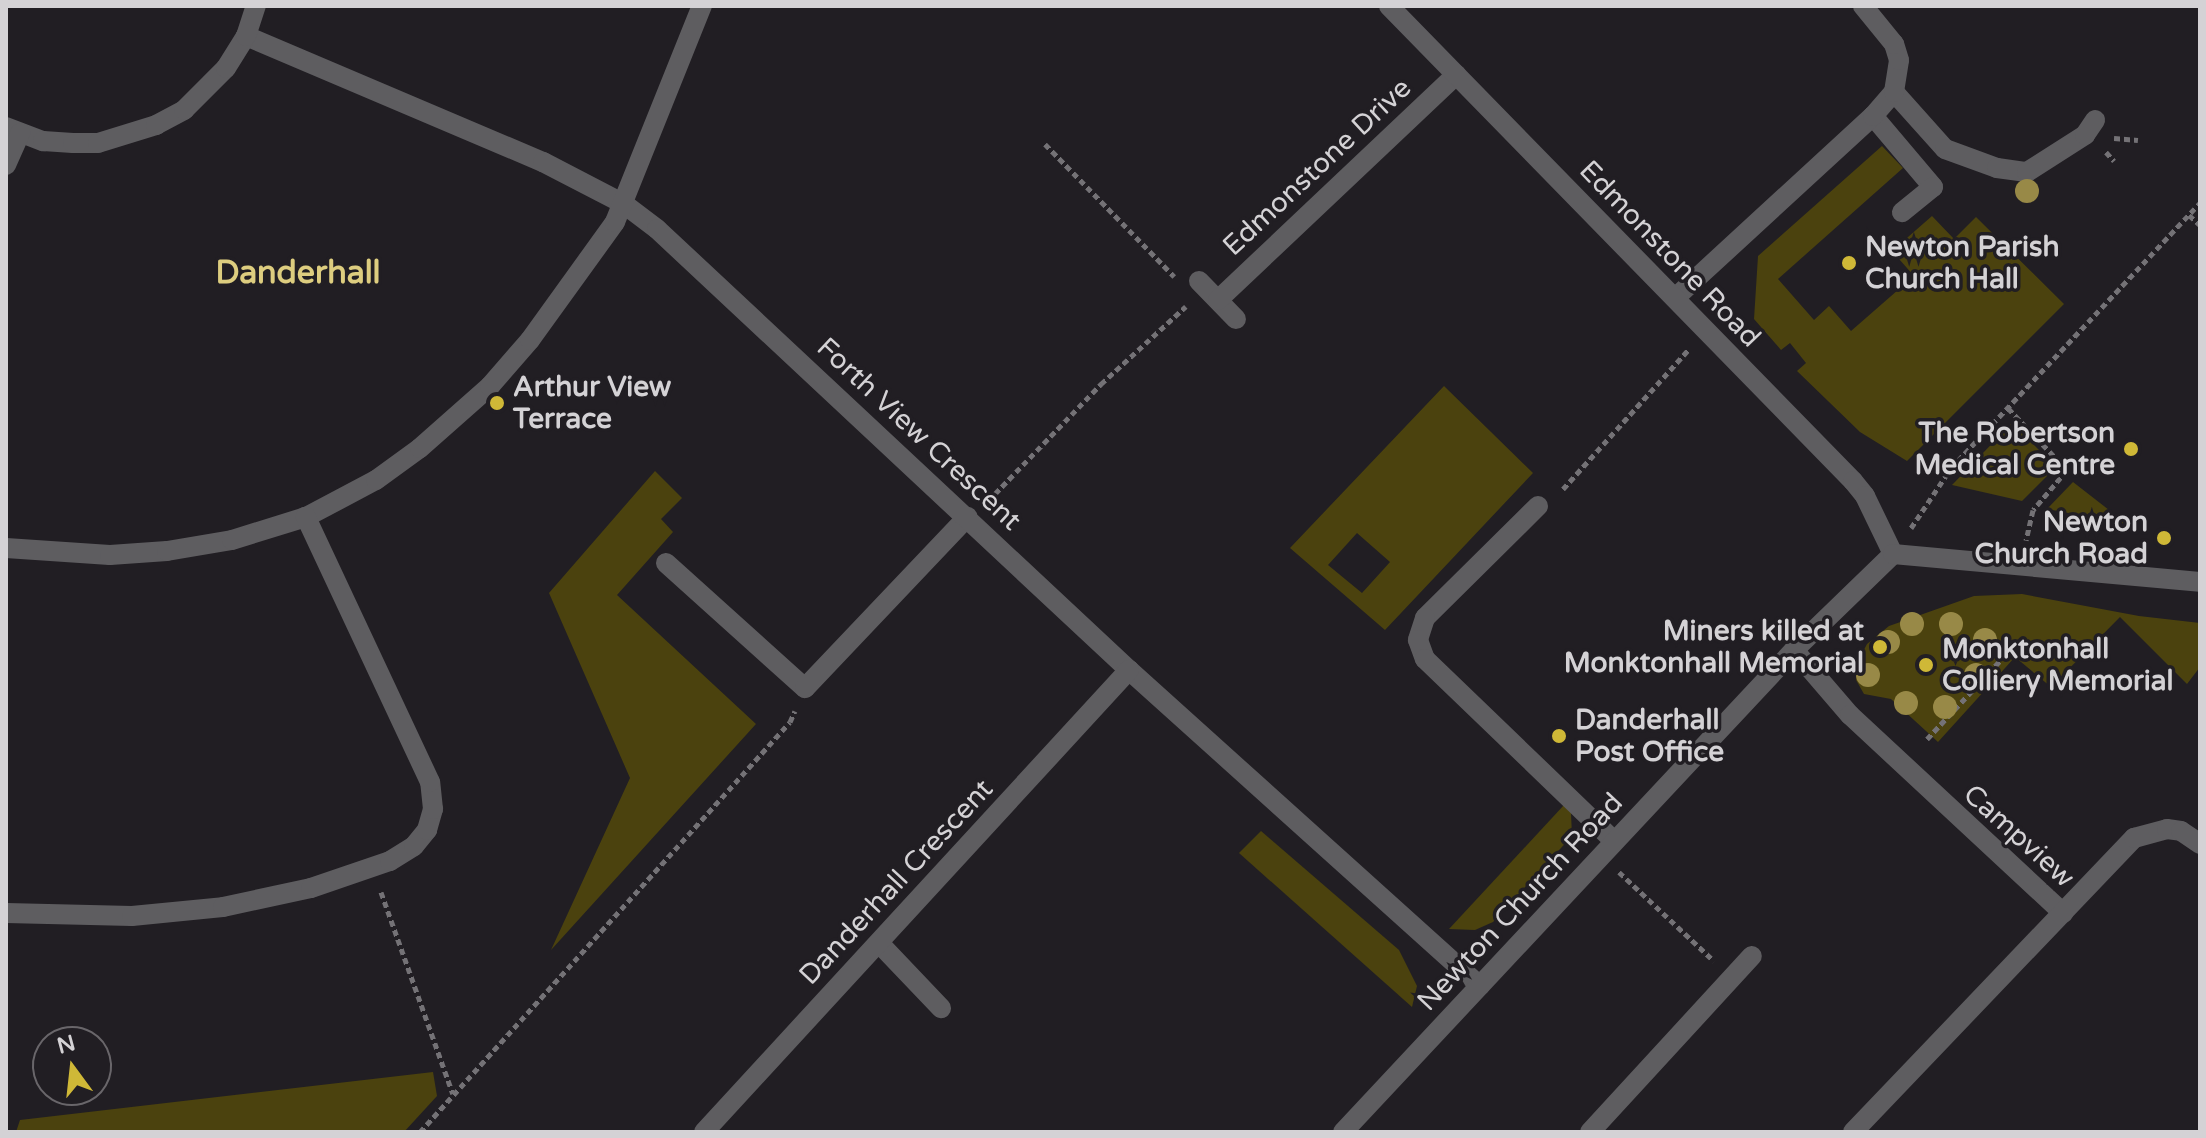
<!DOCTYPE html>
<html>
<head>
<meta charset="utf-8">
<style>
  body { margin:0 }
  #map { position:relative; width:2206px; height:1138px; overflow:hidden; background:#211e23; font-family:"Varela Round",sans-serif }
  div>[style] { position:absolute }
  .green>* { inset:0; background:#4b420e }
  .path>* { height:5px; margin-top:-2.5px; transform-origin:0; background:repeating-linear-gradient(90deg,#747276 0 6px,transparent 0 10px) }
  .service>* { height:20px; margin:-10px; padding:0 10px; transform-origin:10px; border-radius:10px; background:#5e5d60 }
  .minor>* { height:20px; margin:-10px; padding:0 10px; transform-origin:10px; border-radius:10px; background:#5e5d60 }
  .tertiary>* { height:20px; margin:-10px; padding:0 10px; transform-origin:10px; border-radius:10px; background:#5e5d60 }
  .trees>* { width:24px; height:24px; margin:-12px; border-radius:50%; background:#988947 }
  .dots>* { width:22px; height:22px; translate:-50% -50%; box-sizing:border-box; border:4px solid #211e23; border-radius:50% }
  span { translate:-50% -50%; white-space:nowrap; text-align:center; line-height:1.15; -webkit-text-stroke:7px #211e23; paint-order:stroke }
  .street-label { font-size:28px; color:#d4d2d5 }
  .poi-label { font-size:28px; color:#d4d2d5; font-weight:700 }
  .left { translate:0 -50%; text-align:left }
  .right { translate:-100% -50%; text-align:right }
  .quarter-label { font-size:32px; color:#ddcd7f; font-weight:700 }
  .frame { position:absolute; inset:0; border:8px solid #d4d2d5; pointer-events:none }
  .north { position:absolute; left:32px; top:1026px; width:80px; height:80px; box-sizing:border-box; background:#211e23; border:2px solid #69666a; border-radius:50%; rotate:345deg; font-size:22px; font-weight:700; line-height:32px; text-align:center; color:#d4d2d5 }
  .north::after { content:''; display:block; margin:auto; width:28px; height:36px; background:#cfb837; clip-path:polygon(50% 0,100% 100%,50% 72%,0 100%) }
</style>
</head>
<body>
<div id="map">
  <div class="green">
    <i style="clip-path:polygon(1882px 146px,1903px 168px,1778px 279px,1814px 320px,1829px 306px,1851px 331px,1914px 276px,1892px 251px,1932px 216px,1954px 239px,1976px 217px,2064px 304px,1907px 461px,1860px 432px,1797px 371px,1806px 363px,1790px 343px,1781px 350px,1754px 319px,1758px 256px)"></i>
    <i style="clip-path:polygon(evenodd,1444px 386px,1533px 473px,1385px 630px,1290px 548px,1444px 386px,1357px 533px,1390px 562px,1362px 593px,1328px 565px,1357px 533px)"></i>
    <i style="clip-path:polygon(2012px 423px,2056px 467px,2022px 501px,1952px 485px)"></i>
    <i style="clip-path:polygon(655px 471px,682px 498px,661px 519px,673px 532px,617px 595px,756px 724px,551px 950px,630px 778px,549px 593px)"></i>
    <i style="clip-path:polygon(2073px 482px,2127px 524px,2047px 509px)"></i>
    <i style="clip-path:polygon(2022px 594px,2139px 616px,2200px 623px,2200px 667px,2187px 684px,2120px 617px,2051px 687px,2015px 657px,1938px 742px,1891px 699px,1864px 694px,1856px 680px,1857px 663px,1867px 644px,1889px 626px,1974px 596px)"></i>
    <i style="clip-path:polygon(1564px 805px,1571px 813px,1572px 836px,1493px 922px,1475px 930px,1449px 929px)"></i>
    <i style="clip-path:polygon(1261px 831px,1399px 950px,1417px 986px,1412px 1007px,1239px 853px)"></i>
    <i style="clip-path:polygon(433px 1072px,437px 1096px,404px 1132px,16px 1132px,20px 1120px)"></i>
  </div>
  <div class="path">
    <i style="left:2114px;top:138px;width:24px;rotate:5deg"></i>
    <i style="left:1045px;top:144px;width:185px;rotate:45.7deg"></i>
    <i style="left:2106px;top:152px;width:12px;rotate:48deg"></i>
    <i style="left:2189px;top:215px;width:15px;rotate:42deg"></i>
    <i style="left:2008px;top:408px;width:86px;rotate:46.4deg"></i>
    <i style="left:2067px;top:470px;width:52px;rotate:130.4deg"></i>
    <i style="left:2033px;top:510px;width:31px;rotate:103deg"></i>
    <i style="left:1563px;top:489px;width:188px;rotate:-48deg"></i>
    <i style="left:988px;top:501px;width:163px;rotate:-46deg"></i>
    <i style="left:1101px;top:384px;width:115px;rotate:-42.5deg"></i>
    <i style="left:1911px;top:528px;width:72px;rotate:-56.3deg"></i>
    <i style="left:1951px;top:468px;width:364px;rotate:-46.8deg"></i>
    <i style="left:1927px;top:739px;width:122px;rotate:-47deg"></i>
    <i style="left:1619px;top:872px;width:130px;rotate:43.1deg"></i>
    <i style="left:381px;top:892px;width:214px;rotate:70.4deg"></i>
    <i style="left:420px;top:1132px;width:552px;rotate:-47.94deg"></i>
    <i style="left:790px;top:722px;width:12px;rotate:-66deg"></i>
  </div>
  <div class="service">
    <i style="left:1873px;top:116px;width:93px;rotate:49.8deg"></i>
    <i style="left:1933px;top:187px;width:40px;rotate:141deg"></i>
    <i style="left:1199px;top:281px;width:53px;rotate:45.8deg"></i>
    <i style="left:1538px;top:506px;width:159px;rotate:135.3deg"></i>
    <i style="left:1425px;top:618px;width:23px;rotate:108deg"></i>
    <i style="left:1418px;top:640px;width:20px;rotate:70deg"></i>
    <i style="left:1425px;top:659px;width:262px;rotate:43.9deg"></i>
    <i style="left:666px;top:563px;width:187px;rotate:42deg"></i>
    <i style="left:805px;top:688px;width:236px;rotate:-46.5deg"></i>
    <i style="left:879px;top:943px;width:90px;rotate:46.4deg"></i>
    <i style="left:1590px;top:1132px;width:239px;rotate:-47.4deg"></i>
  </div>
  <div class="minor">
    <i style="left:246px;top:36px;width:323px;rotate:23deg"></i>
    <i style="left:543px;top:162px;width:91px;rotate:27.4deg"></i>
    <i style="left:624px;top:204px;width:41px;rotate:37.1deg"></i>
    <i style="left:657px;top:229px;width:646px;rotate:43.06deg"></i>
    <i style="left:1129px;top:670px;width:472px;rotate:42deg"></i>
    <i style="left:1894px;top:92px;width:76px;rotate:48.2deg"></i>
    <i style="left:1945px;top:149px;width:55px;rotate:20.1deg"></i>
    <i style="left:1997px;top:168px;width:30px;rotate:8deg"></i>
    <i style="left:2027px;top:172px;width:69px;rotate:-32.5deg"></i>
    <i style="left:2085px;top:135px;width:18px;rotate:-56deg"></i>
    <i style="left:6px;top:127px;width:40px;rotate:21deg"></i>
    <i style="left:43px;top:141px;width:30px;rotate:4deg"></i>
    <i style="left:73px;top:143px;width:25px"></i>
    <i style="left:98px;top:143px;width:61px;rotate:-17.2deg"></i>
    <i style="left:156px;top:125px;width:32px;rotate:-28deg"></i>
    <i style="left:184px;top:110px;width:59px;rotate:-45deg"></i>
    <i style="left:226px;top:68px;width:38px;rotate:-58deg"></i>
    <i style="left:246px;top:36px;width:32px;rotate:-72deg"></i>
    <i style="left:6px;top:165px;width:35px;rotate:-66deg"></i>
    <i style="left:1675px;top:298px;width:269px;rotate:-42.6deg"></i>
    <i style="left:1873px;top:116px;width:32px;rotate:-49deg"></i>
    <i style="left:1894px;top:92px;width:32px;rotate:-81deg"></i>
    <i style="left:1899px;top:60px;width:17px;rotate:-107deg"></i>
    <i style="left:1894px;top:44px;width:49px;rotate:-129.2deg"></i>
    <i style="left:1218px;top:300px;width:328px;rotate:-43.4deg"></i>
    <i style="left:6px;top:548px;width:104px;rotate:3.9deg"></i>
    <i style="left:110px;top:555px;width:57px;rotate:-4deg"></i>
    <i style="left:167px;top:551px;width:66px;rotate:-9.6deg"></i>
    <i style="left:232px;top:540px;width:77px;rotate:-17.3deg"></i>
    <i style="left:306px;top:517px;width:79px;rotate:-27.9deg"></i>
    <i style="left:376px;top:480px;width:54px;rotate:-36deg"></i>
    <i style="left:420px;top:448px;width:94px;rotate:-41.5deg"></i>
    <i style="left:490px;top:386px;width:61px;rotate:-49deg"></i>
    <i style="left:530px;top:340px;width:145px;rotate:-54.2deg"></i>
    <i style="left:615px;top:222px;width:233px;rotate:-68.1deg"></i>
    <i style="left:1794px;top:650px;width:86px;rotate:49.3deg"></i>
    <i style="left:1850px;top:715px;width:291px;rotate:42.9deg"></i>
    <i style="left:6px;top:913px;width:126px;rotate:1.4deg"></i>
    <i style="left:132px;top:916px;width:91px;rotate:-5.6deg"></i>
    <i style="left:223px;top:907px;width:90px;rotate:-12.2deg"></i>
    <i style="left:311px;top:888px;width:83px;rotate:-18.9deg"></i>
    <i style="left:390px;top:861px;width:28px;rotate:-32deg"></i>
    <i style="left:414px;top:846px;width:21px;rotate:-51deg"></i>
    <i style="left:427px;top:830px;width:22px;rotate:-74deg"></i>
    <i style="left:433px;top:809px;width:27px;rotate:-96deg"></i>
    <i style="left:430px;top:782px;width:293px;rotate:-115.1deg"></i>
    <i style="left:704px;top:1132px;width:628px;rotate:-47.39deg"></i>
    <i style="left:1853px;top:1132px;width:407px;rotate:-46.3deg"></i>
    <i style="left:2134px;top:838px;width:34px;rotate:-15deg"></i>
    <i style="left:2167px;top:829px;width:14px;rotate:8deg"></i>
    <i style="left:2181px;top:831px;width:23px;rotate:34deg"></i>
  </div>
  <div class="tertiary">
    <i style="left:1389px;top:6px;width:664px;rotate:45.67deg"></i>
    <i style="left:1853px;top:481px;width:19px;rotate:51deg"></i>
    <i style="left:1865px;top:496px;width:64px;rotate:64.2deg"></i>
    <i style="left:1343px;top:1132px;width:660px;rotate:-46.9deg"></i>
    <i style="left:1794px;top:650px;width:138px;rotate:-44.1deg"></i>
    <i style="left:1893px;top:554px;width:308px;rotate:5.2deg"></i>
  </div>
  <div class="trees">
    <i style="left:2027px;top:191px"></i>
    <i style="left:1912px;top:624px"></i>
    <i style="left:1951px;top:624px"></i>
    <i style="left:1985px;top:640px"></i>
    <i style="left:1888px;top:642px"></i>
    <i style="left:1868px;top:675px"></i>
    <i style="left:1976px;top:675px"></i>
    <i style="left:1906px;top:703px"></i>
    <i style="left:1945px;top:707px"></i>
  </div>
  <div class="dots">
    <i style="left:1849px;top:263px;background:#cfb837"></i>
    <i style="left:497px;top:403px;background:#cfb837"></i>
    <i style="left:2131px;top:449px;background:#cfb837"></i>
    <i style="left:2164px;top:538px;background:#cfb837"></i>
    <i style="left:1880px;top:647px;background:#cfb837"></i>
    <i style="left:1926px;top:665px;background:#cfb837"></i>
    <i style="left:1559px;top:736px;background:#cfb837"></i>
  </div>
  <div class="street-label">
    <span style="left:1317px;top:167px;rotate:-43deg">Edmonstone Drive</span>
    <span style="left:1670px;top:254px;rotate:46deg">Edmonstone Road</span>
    <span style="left:919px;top:434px;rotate:43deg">Forth View Crescent</span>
    <span style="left:2019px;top:836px;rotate:42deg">Campview</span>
    <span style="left:896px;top:882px;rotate:-47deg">Danderhall Crescent</span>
    <span style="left:1520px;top:902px;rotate:-47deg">Newton Church Road</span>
  </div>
  <div class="poi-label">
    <span class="left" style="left:1865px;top:263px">Newton Parish<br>Church Hall</span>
    <span class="left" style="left:513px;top:403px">Arthur View<br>Terrace</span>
    <span class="right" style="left:2115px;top:449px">The Robertson<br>Medical Centre</span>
    <span class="right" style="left:2148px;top:538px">Newton<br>Church Road</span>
    <span class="right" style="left:1864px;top:647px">Miners killed at<br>Monktonhall Memorial</span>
    <span class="left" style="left:1942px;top:665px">Monktonhall<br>Colliery Memorial</span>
    <span class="left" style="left:1575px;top:736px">Danderhall<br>Post Office</span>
  </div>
  <div class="quarter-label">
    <span style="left:298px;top:273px">Danderhall</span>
  </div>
  <div class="frame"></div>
  <div class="north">N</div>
</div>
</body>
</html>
